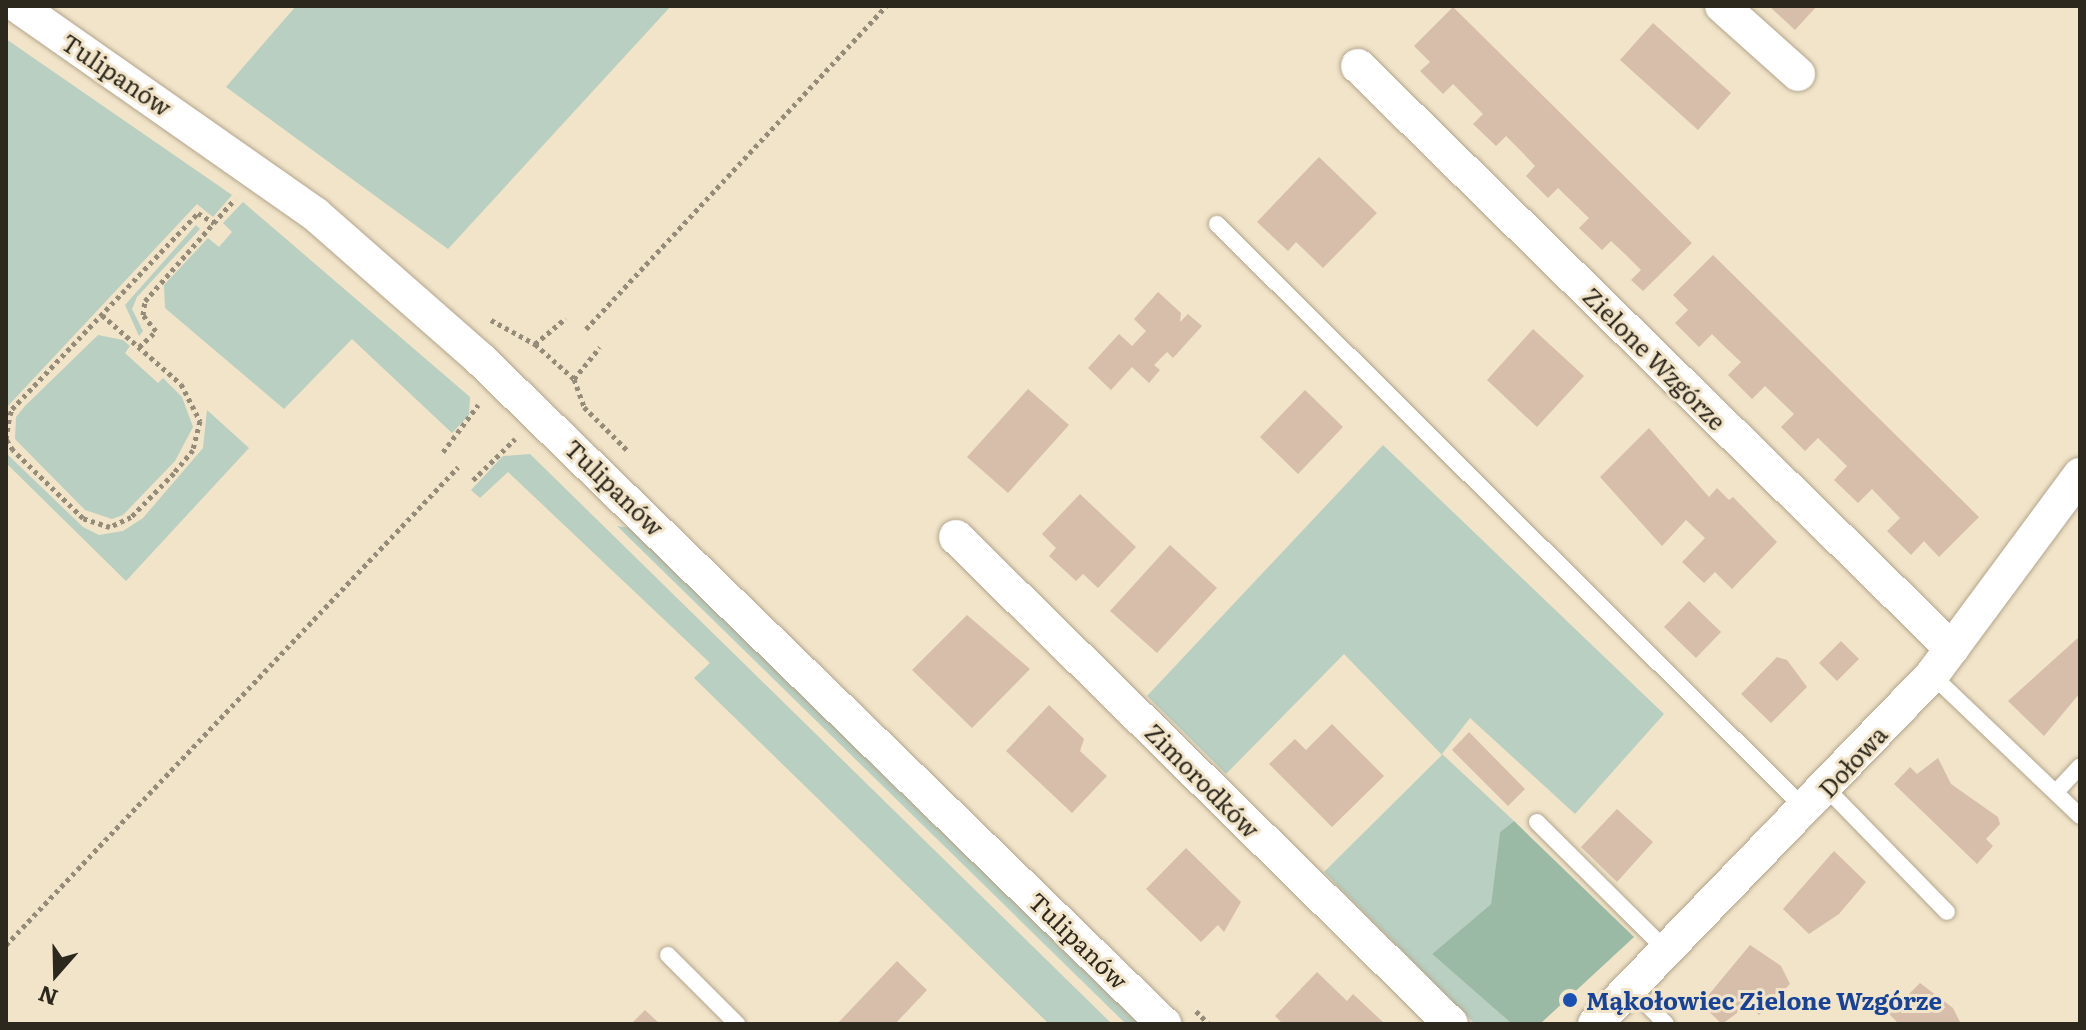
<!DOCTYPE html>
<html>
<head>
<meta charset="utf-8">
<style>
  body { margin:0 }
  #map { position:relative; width:2086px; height:1030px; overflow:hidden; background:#f1e4c9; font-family:Literata,serif }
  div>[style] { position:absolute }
  .green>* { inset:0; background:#b8cfc1 }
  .forest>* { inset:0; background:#9abaa6 }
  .building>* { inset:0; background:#d6beab }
  .path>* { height:5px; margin-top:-2.5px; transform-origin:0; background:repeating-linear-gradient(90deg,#948b78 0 4px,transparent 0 8px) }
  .roads { filter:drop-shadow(0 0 2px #b2a58c) drop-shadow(0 0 2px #b2a58c) }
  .service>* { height:16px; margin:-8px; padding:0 8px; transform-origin:8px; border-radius:8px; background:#fff }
  .minor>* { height:34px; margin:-17px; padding:0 17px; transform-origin:17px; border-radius:17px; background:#fff }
  .dots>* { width:22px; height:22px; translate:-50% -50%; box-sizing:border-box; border:4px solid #f1e4c9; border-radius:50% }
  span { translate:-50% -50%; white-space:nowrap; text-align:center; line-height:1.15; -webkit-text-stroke:6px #f1e4c9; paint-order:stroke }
  .street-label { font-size:24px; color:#2d281e }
  .transit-label { font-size:24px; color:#164399; font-weight:700 }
  .left { translate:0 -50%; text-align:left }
  .frame { position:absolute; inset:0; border:8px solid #2d281e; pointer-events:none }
  .north { position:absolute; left:16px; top:934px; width:80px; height:80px; -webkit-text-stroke:6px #f1e4c9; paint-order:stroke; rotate:200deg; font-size:22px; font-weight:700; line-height:32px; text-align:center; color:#2d281e }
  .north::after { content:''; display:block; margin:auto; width:28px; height:36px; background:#2d281e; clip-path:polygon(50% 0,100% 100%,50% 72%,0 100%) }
</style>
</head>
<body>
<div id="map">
  <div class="green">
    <i style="clip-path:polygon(296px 6px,671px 6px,448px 249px,226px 87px)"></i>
    <i style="clip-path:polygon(6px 39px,232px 195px,213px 217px,197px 204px,6px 408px)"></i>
    <i style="clip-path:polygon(243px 202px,470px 397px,469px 415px,452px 433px,352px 339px,284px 409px,165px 308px,164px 285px,208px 238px,219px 247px,232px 232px,223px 223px)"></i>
    <i style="clip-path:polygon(196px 225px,200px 229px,137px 297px,132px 309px,143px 331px,139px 336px,125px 305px)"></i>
    <i style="clip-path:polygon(98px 335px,123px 340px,130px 346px,125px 353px,158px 383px,163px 378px,182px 397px,193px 427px,175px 461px,123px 515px,112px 519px,85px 510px,15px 439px,16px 417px,25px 406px)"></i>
    <i style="clip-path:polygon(207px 410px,249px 448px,126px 581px,6px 463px,6px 453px,83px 527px,99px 535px,123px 531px,143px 518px,203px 448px)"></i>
    <i style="clip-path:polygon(1383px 445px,1664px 714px,1575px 814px,1470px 718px,1442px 754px,1514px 821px,1500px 832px,1491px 904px,1432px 954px,1512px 1024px,1475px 1024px,1324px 872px,1442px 755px,1344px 654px,1226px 774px,1147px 696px)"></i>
    <i style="clip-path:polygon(530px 454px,1112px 1024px,1049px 1024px,694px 678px,710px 663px,508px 472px,480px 498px,471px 490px,503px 456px)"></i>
    <i style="clip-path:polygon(617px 526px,631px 528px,1139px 1024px,1126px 1024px)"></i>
  </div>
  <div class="forest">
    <i style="clip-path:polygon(1514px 821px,1634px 937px,1540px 1024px,1512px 1024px,1432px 954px,1491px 904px,1500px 832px)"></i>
  </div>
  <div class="building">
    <i style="clip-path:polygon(1769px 6px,1817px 6px,1795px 30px)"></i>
    <i style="clip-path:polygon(1453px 7px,1692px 243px,1643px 291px,1631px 280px,1641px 270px,1626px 255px,1611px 241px,1602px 250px,1579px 228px,1589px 218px,1558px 188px,1548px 198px,1526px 176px,1535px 166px,1521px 151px,1506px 136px,1496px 146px,1473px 124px,1483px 114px,1453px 84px,1443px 94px,1420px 71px,1430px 62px,1414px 46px)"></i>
    <i style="clip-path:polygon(1653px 23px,1731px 93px,1698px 130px,1620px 60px)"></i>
    <i style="clip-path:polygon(1319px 157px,1377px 213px,1323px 268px,1296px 242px,1288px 251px,1257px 222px)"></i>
    <i style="clip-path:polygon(1713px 255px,1979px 517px,1939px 557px,1924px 541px,1911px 555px,1887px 531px,1900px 518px,1872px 489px,1858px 503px,1834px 480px,1847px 466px,1818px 438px,1805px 451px,1781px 427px,1794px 414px,1765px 386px,1752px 399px,1728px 375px,1741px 362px,1726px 348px,1712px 334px,1699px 347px,1675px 323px,1688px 310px,1673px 295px)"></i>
    <i style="clip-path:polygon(1158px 292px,1181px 313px,1180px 322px,1188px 314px,1202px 326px,1173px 358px,1167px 352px,1154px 365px,1160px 370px,1149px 383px,1132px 367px,1111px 390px,1088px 368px,1119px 334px,1132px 346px,1146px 331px,1134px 319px)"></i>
    <i style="clip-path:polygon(1533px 329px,1584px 376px,1537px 427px,1487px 380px)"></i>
    <i style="clip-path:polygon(1028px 389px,1069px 425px,1008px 493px,967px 457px)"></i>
    <i style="clip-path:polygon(1305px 390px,1343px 427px,1298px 474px,1260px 437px)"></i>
    <i style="clip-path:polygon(1649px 428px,1709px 497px,1717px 488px,1729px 500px,1733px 497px,1777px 542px,1732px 589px,1715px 572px,1704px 583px,1682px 562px,1705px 538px,1686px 520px,1662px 546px,1600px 477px)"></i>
    <i style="clip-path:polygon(1080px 494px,1136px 547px,1098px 588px,1083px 574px,1076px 581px,1062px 568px,1049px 556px,1056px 548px,1042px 534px)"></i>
    <i style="clip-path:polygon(1170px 545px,1217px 588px,1157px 653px,1110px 611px)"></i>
    <i style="clip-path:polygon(1689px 601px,1721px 632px,1696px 658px,1664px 627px)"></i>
    <i style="clip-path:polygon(967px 615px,1030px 669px,972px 728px,912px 670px)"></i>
    <i style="clip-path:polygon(2080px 636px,2080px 693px,2044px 736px,2008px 701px)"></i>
    <i style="clip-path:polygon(1841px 641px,1859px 659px,1837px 681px,1819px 663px)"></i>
    <i style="clip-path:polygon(1777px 657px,1787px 660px,1807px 687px,1771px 723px,1741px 694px)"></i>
    <i style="clip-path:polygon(1049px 705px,1084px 739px,1080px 751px,1107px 776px,1072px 813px,1006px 751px)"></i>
    <i style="clip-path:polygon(1332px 724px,1384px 776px,1332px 827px,1269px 764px,1295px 739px,1306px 750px)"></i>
    <i style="clip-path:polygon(1469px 732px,1525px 789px,1508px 806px,1452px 750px)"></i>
    <i style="clip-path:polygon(1938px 758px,1951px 784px,1998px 817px,2000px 824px,1986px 839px,1993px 846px,1977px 864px,1894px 784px,1910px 767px,1917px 774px)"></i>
    <i style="clip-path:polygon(1617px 809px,1653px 842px,1617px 882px,1581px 847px)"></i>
    <i style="clip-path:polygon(1186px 848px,1241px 902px,1224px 932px,1218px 925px,1201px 942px,1146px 889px)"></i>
    <i style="clip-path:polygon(1834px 851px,1866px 882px,1839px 914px,1809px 934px,1783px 909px)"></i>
    <i style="clip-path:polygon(1750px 945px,1781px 966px,1790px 984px,1759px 1015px,1748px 1005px,1722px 1024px,1701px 1004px)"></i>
    <i style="clip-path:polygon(897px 961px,927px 990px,895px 1024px,837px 1024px)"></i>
    <i style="clip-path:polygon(1317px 972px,1347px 1001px,1353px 994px,1385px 1024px,1283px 1024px,1275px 1016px)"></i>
    <i style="clip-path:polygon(1920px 983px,1953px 1008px,1961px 1024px,1899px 1024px,1889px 1014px)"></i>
    <i style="clip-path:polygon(645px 1010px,660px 1024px,631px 1024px)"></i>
  </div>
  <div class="path">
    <i style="left:102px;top:315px;width:105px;rotate:41.1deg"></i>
    <i style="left:181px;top:384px;width:42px;rotate:62.8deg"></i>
    <i style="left:200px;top:421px;width:30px;rotate:104deg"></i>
    <i style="left:193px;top:450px;width:30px;rotate:130deg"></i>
    <i style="left:174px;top:473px;width:62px;rotate:134.3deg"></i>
    <i style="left:131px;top:517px;width:23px;rotate:155deg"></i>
    <i style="left:110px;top:527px;width:28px;rotate:-162deg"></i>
    <i style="left:83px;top:518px;width:98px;rotate:-135.8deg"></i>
    <i style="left:13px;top:450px;width:13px;rotate:-122deg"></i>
    <i style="left:6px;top:439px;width:24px;rotate:-81deg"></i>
    <i style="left:10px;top:415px;width:6px;rotate:-72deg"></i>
    <i style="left:12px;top:409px;width:270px;rotate:-46.5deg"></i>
    <i style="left:198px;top:213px;width:19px;rotate:32deg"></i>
    <i style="left:491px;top:320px;width:50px;rotate:28.6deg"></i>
    <i style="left:535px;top:344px;width:52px;rotate:41.9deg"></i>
    <i style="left:574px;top:379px;width:30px;rotate:70deg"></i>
    <i style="left:584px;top:407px;width:61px;rotate:45deg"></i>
    <i style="left:586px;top:329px;width:441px;rotate:-47.1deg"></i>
    <i style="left:535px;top:344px;width:40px;rotate:-40deg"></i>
    <i style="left:139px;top:347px;width:23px;rotate:-43deg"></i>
    <i style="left:156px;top:331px;width:21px;rotate:-129deg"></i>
    <i style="left:143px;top:315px;width:14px;rotate:-82deg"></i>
    <i style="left:145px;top:301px;width:136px;rotate:-48.6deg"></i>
    <i style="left:574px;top:379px;width:41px;rotate:-50.9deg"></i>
    <i style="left:443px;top:452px;width:59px;rotate:-53.3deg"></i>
    <i style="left:473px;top:480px;width:59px;rotate:-44.3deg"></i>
    <i style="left:6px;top:945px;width:658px;rotate:-46.6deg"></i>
    <i style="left:1196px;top:1011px;width:18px;rotate:45deg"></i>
  </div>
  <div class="roads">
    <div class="service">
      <i style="left:1217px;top:224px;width:829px;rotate:44.85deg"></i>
      <i style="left:1932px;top:675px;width:204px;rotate:43.6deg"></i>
      <i style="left:1826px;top:788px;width:173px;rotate:45.7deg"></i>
      <i style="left:2056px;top:792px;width:35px;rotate:-47deg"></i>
      <i style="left:1537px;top:822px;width:183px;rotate:44.8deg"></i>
      <i style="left:668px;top:955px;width:98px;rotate:45deg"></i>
      <i style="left:1631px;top:988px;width:50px;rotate:45.8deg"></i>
    </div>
    <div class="minor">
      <i style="left:18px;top:6px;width:363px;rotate:35deg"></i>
      <i style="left:315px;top:214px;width:221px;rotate:41.3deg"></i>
      <i style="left:481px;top:360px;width:953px;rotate:44.19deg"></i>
      <i style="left:1722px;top:6px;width:102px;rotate:41.8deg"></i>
      <i style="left:1358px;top:66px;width:832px;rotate:44.46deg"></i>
      <i style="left:956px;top:537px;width:694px;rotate:44.53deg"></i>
      <i style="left:1595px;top:1024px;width:485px;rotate:-46deg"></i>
      <i style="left:1932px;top:675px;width:249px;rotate:-53.5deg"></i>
    </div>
  </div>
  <div class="dots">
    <i style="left:1570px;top:1000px;background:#1a4fb4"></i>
  </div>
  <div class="street-label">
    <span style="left:117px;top:74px;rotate:34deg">Tulipanów</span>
    <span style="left:1655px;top:358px;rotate:45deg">Zielone Wzgórze</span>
    <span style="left:615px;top:487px;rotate:44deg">Tulipanów</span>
    <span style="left:1852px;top:761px;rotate:-47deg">Dołowa</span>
    <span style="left:1203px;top:780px;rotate:45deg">Zimorodków</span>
    <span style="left:1079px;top:940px;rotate:44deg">Tulipanów</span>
  </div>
  <div class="transit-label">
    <span class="left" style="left:1586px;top:1000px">Mąkołowiec Zielone Wzgórze</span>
  </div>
  <div class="frame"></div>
  <div class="north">N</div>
</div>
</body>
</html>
